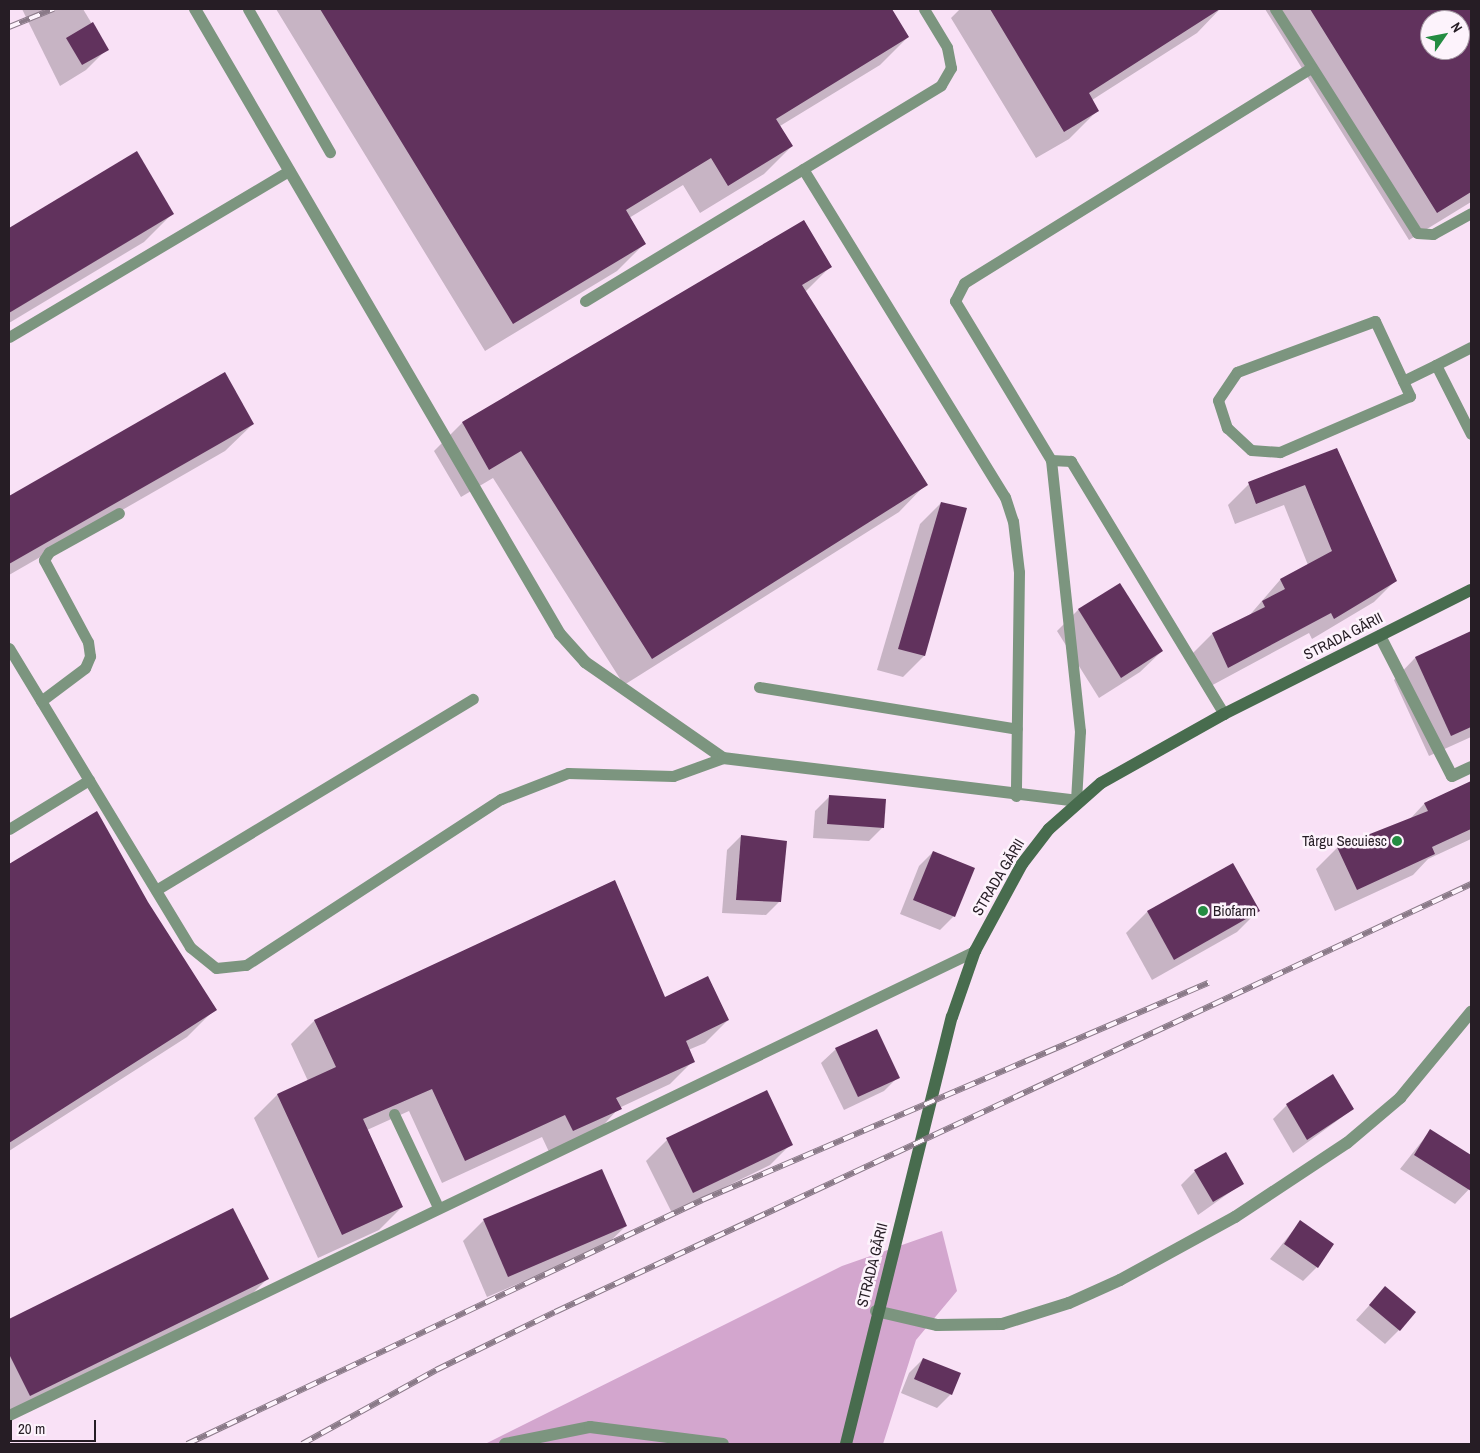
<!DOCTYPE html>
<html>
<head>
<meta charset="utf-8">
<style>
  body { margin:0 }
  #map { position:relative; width:1480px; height:1453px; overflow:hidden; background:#f9e1f6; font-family:"Archivo Narrow",sans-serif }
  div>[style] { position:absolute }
  .green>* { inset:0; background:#d3a6ce }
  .shadow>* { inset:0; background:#0003 }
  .building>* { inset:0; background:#61325d }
  .service>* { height:11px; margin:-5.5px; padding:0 5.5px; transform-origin:5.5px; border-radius:5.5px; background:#7c957f }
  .minor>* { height:12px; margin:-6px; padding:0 6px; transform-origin:6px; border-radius:6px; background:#7c957f }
  .secondary>* { height:12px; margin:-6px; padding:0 6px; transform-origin:6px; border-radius:6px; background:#486c4e }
  .rail>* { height:5.5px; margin-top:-2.75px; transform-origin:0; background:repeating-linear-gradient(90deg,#fdf3fc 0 11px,#8a7a88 0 22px); box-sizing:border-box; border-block:1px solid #8a7a88 }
  .dots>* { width:14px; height:14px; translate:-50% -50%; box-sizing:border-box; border:2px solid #fdf3fc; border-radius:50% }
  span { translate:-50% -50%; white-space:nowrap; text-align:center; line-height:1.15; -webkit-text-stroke:5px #fdf3fc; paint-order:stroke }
  .street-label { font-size:15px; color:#261d25 }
  .poi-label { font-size:15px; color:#261d25 }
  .right { translate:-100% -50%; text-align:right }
  .left { translate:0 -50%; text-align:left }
  .frame { position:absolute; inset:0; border:10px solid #261d25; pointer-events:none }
  .north { position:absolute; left:1420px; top:10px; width:50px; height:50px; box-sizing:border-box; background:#fdf3fc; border:1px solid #a79da6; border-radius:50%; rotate:57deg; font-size:14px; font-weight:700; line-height:20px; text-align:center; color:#261d25 }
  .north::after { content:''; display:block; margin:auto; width:18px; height:22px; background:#248c42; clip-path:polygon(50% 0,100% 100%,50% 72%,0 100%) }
  .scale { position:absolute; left:10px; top:1420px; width:86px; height:22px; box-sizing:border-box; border:2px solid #261d25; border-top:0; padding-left:6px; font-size:15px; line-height:18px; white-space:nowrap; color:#261d25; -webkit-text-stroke:4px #fdf3fc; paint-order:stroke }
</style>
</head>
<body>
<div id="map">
  <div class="green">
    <i style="clip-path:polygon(942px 1231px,957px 1291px,916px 1340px,883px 1444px,485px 1444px,842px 1266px)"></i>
  </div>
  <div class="shadow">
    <i style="clip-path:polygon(22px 9px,83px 9px,107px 49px,86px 70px,60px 86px)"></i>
    <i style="clip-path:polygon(276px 9px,890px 9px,908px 37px,880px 65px,780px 126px,792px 146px,764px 174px,700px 213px,683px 185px,629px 218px,645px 243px,617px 271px,485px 351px)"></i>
    <i style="clip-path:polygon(960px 9px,1220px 9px,1197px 33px,1092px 100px,1097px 111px,1069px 139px,1036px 158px,951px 18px)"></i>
    <i style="clip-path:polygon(evenodd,1265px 9px,1471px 9px,1471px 202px,1409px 240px,1265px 9px,1430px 20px,1460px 20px,1460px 50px,1430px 50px,1430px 20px)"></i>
    <i style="clip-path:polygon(136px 153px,172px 214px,144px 242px,9px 323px,9px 230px)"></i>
    <i style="clip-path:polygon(804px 221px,830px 267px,805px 292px,926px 484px,899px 512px,624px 685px,493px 478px,461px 497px,434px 451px,462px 423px)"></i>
    <i style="clip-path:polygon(224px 374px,253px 424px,225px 451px,9px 575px,9px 497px)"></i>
    <i style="clip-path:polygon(1337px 450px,1395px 581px,1374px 602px,1312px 639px,1309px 633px,1207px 688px,1191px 655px,1212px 634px,1248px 617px,1280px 580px,1308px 565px,1284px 505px,1235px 524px,1228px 505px,1249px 484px)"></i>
    <i style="clip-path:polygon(941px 503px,924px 656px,903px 677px,877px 670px,920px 524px)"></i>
    <i style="clip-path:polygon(1120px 584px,1162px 651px,1140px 672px,1099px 698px,1057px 631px,1078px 610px)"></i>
    <i style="clip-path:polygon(1471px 633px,1471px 737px,1429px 756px,1394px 680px,1415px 658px)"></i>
    <i style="clip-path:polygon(1468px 784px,1471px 839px,1428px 859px,1413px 875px,1335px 911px,1316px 869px,1337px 848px,1409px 820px,1424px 804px)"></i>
    <i style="clip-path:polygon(829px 797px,883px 827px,869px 841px,813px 838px,815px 811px)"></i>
    <i style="clip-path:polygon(97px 813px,147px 903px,215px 1009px,187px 1037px,9px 1151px,9px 866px)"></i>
    <i style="clip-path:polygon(741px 836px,780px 901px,766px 915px,722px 913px,727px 850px)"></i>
    <i style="clip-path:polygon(933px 852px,954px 916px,940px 930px,900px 914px,919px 866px)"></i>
    <i style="clip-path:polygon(614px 881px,665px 999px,728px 1020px,705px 1043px,688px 1050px,693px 1061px,670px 1084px,619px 1108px,597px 1132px,550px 1154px,542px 1137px,442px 1183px,409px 1111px,367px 1130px,402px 1207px,379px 1230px,318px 1258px,254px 1118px,277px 1095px,308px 1081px,291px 1044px,314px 1021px)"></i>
    <i style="clip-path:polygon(1258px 911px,1237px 932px,1152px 980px,1126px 933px,1147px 912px)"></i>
    <i style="clip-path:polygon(876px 1030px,898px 1077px,884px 1091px,844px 1110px,821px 1063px,836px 1049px)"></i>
    <i style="clip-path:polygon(1287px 1105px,1353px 1109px,1293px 1153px,1273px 1119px)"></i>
    <i style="clip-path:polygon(1430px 1131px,1471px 1157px,1471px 1187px,1455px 1204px,1400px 1169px)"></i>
    <i style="clip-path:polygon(667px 1140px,791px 1144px,770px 1165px,672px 1213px,646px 1161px)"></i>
    <i style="clip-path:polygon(1195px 1171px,1243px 1183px,1198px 1215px,1181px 1185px)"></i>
    <i style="clip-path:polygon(232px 1209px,267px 1279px,239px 1307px,9px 1420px,9px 1321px)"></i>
    <i style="clip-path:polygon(484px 1220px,626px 1226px,604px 1247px,487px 1297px,463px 1241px)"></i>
    <i style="clip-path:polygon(1301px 1221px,1317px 1267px,1303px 1281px,1270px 1259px)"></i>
    <i style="clip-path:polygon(1385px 1288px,1399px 1330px,1385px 1344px,1356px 1320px)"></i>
    <i style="clip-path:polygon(923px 1359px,951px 1394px,937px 1408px,901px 1393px,909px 1373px)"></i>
  </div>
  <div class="building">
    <i style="clip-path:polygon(320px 9px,892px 9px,909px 37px,776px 119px,793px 146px,728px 186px,711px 158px,626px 210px,646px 244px,513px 324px)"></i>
    <i style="clip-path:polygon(990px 9px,1220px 9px,1089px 93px,1099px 111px,1064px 132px)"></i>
    <i style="clip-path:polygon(evenodd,1310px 9px,1471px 9px,1471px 192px,1437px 213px,1310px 9px,1430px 20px,1460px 20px,1460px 50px,1430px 50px,1430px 20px)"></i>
    <i style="clip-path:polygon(93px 22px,109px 50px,82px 65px,66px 38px)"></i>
    <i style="clip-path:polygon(137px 151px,174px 214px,9px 313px,9px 228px)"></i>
    <i style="clip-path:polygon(804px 220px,832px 267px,802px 285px,928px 485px,652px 659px,521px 451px,489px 470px,462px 422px)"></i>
    <i style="clip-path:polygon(225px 372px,254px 424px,9px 564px,9px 496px)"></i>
    <i style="clip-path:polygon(1337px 448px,1397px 581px,1334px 619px,1331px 613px,1228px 668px,1212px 633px,1265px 607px,1262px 601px,1285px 589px,1280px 579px,1332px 551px,1305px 485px,1256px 504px,1248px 482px)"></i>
    <i style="clip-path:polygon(941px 502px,967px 508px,925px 656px,898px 649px)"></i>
    <i style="clip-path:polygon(1120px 583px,1163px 651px,1121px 678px,1078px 609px)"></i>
    <i style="clip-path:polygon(1471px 631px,1471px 727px,1451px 736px,1415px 657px)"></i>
    <i style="clip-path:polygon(1471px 781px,1471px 829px,1432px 847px,1435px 854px,1357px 890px,1337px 847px,1428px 811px,1424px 803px)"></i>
    <i style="clip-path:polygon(829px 795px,886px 799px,884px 828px,827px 824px)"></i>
    <i style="clip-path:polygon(97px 811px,148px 902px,217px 1010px,9px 1143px,9px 864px)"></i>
    <i style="clip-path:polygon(741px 835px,787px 841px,781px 902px,736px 900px)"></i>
    <i style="clip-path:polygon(933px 851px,975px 868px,955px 917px,913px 900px)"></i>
    <i style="clip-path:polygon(1233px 863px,1260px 911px,1174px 960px,1147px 911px)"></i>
    <i style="clip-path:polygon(615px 880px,665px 997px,708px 976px,729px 1020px,686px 1041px,695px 1062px,616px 1098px,622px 1109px,573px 1131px,565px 1115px,465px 1161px,432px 1089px,363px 1119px,403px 1207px,342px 1235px,277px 1094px,336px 1067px,314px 1020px)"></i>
    <i style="clip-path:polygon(877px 1029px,900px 1078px,858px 1097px,835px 1048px)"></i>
    <i style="clip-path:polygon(1333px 1074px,1354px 1109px,1307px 1140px,1286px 1104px)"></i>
    <i style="clip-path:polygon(767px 1090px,793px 1145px,693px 1193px,666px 1138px)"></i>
    <i style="clip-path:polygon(1430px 1129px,1471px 1155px,1471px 1191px,1414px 1155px)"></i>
    <i style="clip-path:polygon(1226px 1152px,1244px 1184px,1213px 1202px,1194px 1170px)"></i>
    <i style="clip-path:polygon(602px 1169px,627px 1226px,508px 1277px,483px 1219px)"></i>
    <i style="clip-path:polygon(233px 1208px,269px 1279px,30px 1396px,9px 1354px,9px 1319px)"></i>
    <i style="clip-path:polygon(1300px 1220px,1334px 1244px,1318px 1268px,1284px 1244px)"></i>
    <i style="clip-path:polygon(1385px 1286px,1416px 1312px,1400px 1331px,1369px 1305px)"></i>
    <i style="clip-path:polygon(923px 1358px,961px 1373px,952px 1395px,914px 1379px)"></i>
  </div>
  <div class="service">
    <i style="left:248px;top:9px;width:165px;rotate:60.2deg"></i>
    <i style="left:1275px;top:9px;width:265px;rotate:57.6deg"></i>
    <i style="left:1417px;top:233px;width:16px;rotate:4deg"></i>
    <i style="left:1433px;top:234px;width:43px;rotate:-28.9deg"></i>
    <i style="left:803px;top:169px;width:385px;rotate:58.4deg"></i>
    <i style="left:1005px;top:497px;width:25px;rotate:72deg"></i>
    <i style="left:1013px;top:521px;width:51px;rotate:83.3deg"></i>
    <i style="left:1019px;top:572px;width:224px;rotate:90.8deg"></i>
    <i style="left:585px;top:301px;width:416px;rotate:-31.2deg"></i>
    <i style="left:941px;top:85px;width:20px;rotate:-60deg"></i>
    <i style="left:951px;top:68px;width:21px;rotate:-101deg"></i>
    <i style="left:947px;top:47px;width:44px;rotate:-121.2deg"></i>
    <i style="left:1375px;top:321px;width:83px;rotate:65deg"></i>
    <i style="left:1410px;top:396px;width:142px;rotate:156.7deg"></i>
    <i style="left:1280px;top:452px;width:29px;rotate:-176deg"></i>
    <i style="left:1251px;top:450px;width:33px;rotate:-137deg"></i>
    <i style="left:1227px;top:428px;width:29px;rotate:-108deg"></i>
    <i style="left:1218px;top:400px;width:34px;rotate:-56deg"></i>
    <i style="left:1237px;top:372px;width:147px;rotate:-20.3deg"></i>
    <i style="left:9px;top:337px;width:326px;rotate:-30.7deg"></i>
    <i style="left:1471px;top:347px;width:39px;rotate:153deg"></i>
    <i style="left:1436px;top:365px;width:77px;rotate:63.1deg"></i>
    <i style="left:1403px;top:381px;width:37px;rotate:-26deg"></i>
    <i style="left:1051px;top:460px;width:273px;rotate:83.9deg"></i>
    <i style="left:1080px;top:731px;width:70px;rotate:93.3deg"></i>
    <i style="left:9px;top:648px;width:350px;rotate:58.8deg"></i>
    <i style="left:190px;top:947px;width:33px;rotate:39deg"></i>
    <i style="left:216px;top:968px;width:30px;rotate:-6deg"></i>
    <i style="left:246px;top:965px;width:304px;rotate:-33.1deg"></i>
    <i style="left:501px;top:799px;width:72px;rotate:-21.2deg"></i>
    <i style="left:568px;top:773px;width:105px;rotate:1.6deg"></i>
    <i style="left:673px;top:776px;width:53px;rotate:-19.8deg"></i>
    <i style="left:759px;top:687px;width:261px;rotate:9.2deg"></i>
    <i style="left:41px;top:701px;width:55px;rotate:-36.9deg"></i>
    <i style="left:85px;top:668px;width:13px;rotate:-67deg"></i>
    <i style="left:90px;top:656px;width:14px;rotate:-98deg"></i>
    <i style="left:88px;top:642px;width:93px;rotate:-118.2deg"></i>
    <i style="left:44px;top:560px;width:9px;rotate:-58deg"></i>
    <i style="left:49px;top:552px;width:80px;rotate:-29.1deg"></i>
    <i style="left:1224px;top:714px;width:296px;rotate:-121.2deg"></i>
    <i style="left:1071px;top:461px;width:20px;rotate:-177deg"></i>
    <i style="left:1051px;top:460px;width:186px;rotate:-121.1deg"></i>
    <i style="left:955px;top:301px;width:20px;rotate:-63deg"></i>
    <i style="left:964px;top:283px;width:408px;rotate:-31.8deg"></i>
    <i style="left:9px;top:829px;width:94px;rotate:-31.5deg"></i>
    <i style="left:156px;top:890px;width:370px;rotate:-31.1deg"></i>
    <i style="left:394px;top:1114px;width:103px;rotate:64.7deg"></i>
    <i style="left:9px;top:1415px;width:1072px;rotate:-25.66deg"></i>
  </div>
  <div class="minor">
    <i style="left:195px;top:9px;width:724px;rotate:59.72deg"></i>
    <i style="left:560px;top:634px;width:38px;rotate:48deg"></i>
    <i style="left:585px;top:662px;width:168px;rotate:34.8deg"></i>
    <i style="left:723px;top:758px;width:356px;rotate:6.9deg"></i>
    <i style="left:1380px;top:636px;width:157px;rotate:62.8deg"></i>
    <i style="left:1452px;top:776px;width:21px;rotate:-25deg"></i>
    <i style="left:876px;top:1311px;width:63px;rotate:12.9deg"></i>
    <i style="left:937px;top:1325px;width:65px;rotate:-0.9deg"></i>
    <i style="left:1002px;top:1324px;width:70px;rotate:-17.4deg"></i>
    <i style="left:1069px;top:1303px;width:56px;rotate:-24.3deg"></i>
    <i style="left:1120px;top:1280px;width:131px;rotate:-28.7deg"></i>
    <i style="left:1235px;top:1217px;width:134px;rotate:-33.5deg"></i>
    <i style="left:1347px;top:1143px;width:70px;rotate:-40.3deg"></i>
    <i style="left:1400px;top:1098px;width:112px;rotate:-50.5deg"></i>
    <i style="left:505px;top:1444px;width:87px;rotate:-11.3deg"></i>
    <i style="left:590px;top:1427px;width:134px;rotate:7.3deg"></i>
  </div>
  <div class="secondary">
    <i style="left:846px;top:1444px;width:440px;rotate:-76.1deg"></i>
    <i style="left:952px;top:1017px;width:70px;rotate:-70.8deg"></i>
    <i style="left:975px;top:951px;width:99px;rotate:-61.6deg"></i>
    <i style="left:1022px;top:864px;width:44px;rotate:-52.4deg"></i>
    <i style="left:1049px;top:829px;width:69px;rotate:-41.5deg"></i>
    <i style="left:1101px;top:783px;width:141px;rotate:-29.3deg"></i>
    <i style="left:1224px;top:714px;width:276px;rotate:-26.7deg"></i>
  </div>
  <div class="rail">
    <i style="left:9px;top:27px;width:48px;rotate:-22.2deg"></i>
    <i style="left:187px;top:1444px;width:570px;rotate:-25.35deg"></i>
    <i style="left:702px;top:1200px;width:551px;rotate:-23.21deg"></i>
    <i style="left:302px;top:1444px;width:153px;rotate:-28.9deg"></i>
    <i style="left:436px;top:1370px;width:132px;rotate:-26deg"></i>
    <i style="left:555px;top:1312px;width:1011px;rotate:-25.04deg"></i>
  </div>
  <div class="dots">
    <i style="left:1397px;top:841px;background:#248c42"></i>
    <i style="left:1203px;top:911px;background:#248c42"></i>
  </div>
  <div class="street-label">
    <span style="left:1343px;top:636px;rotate:-27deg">STRADA GĂRII</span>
    <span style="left:998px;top:877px;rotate:-59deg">STRADA GĂRII</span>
    <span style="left:872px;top:1265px;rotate:-76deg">STRADA GĂRII</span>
  </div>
  <div class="poi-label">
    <span class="right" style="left:1387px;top:841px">Târgu Secuiesc</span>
    <span class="left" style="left:1213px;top:911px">Biofarm</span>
  </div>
  <div class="frame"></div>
  <div class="north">N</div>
  <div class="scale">20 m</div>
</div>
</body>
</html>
